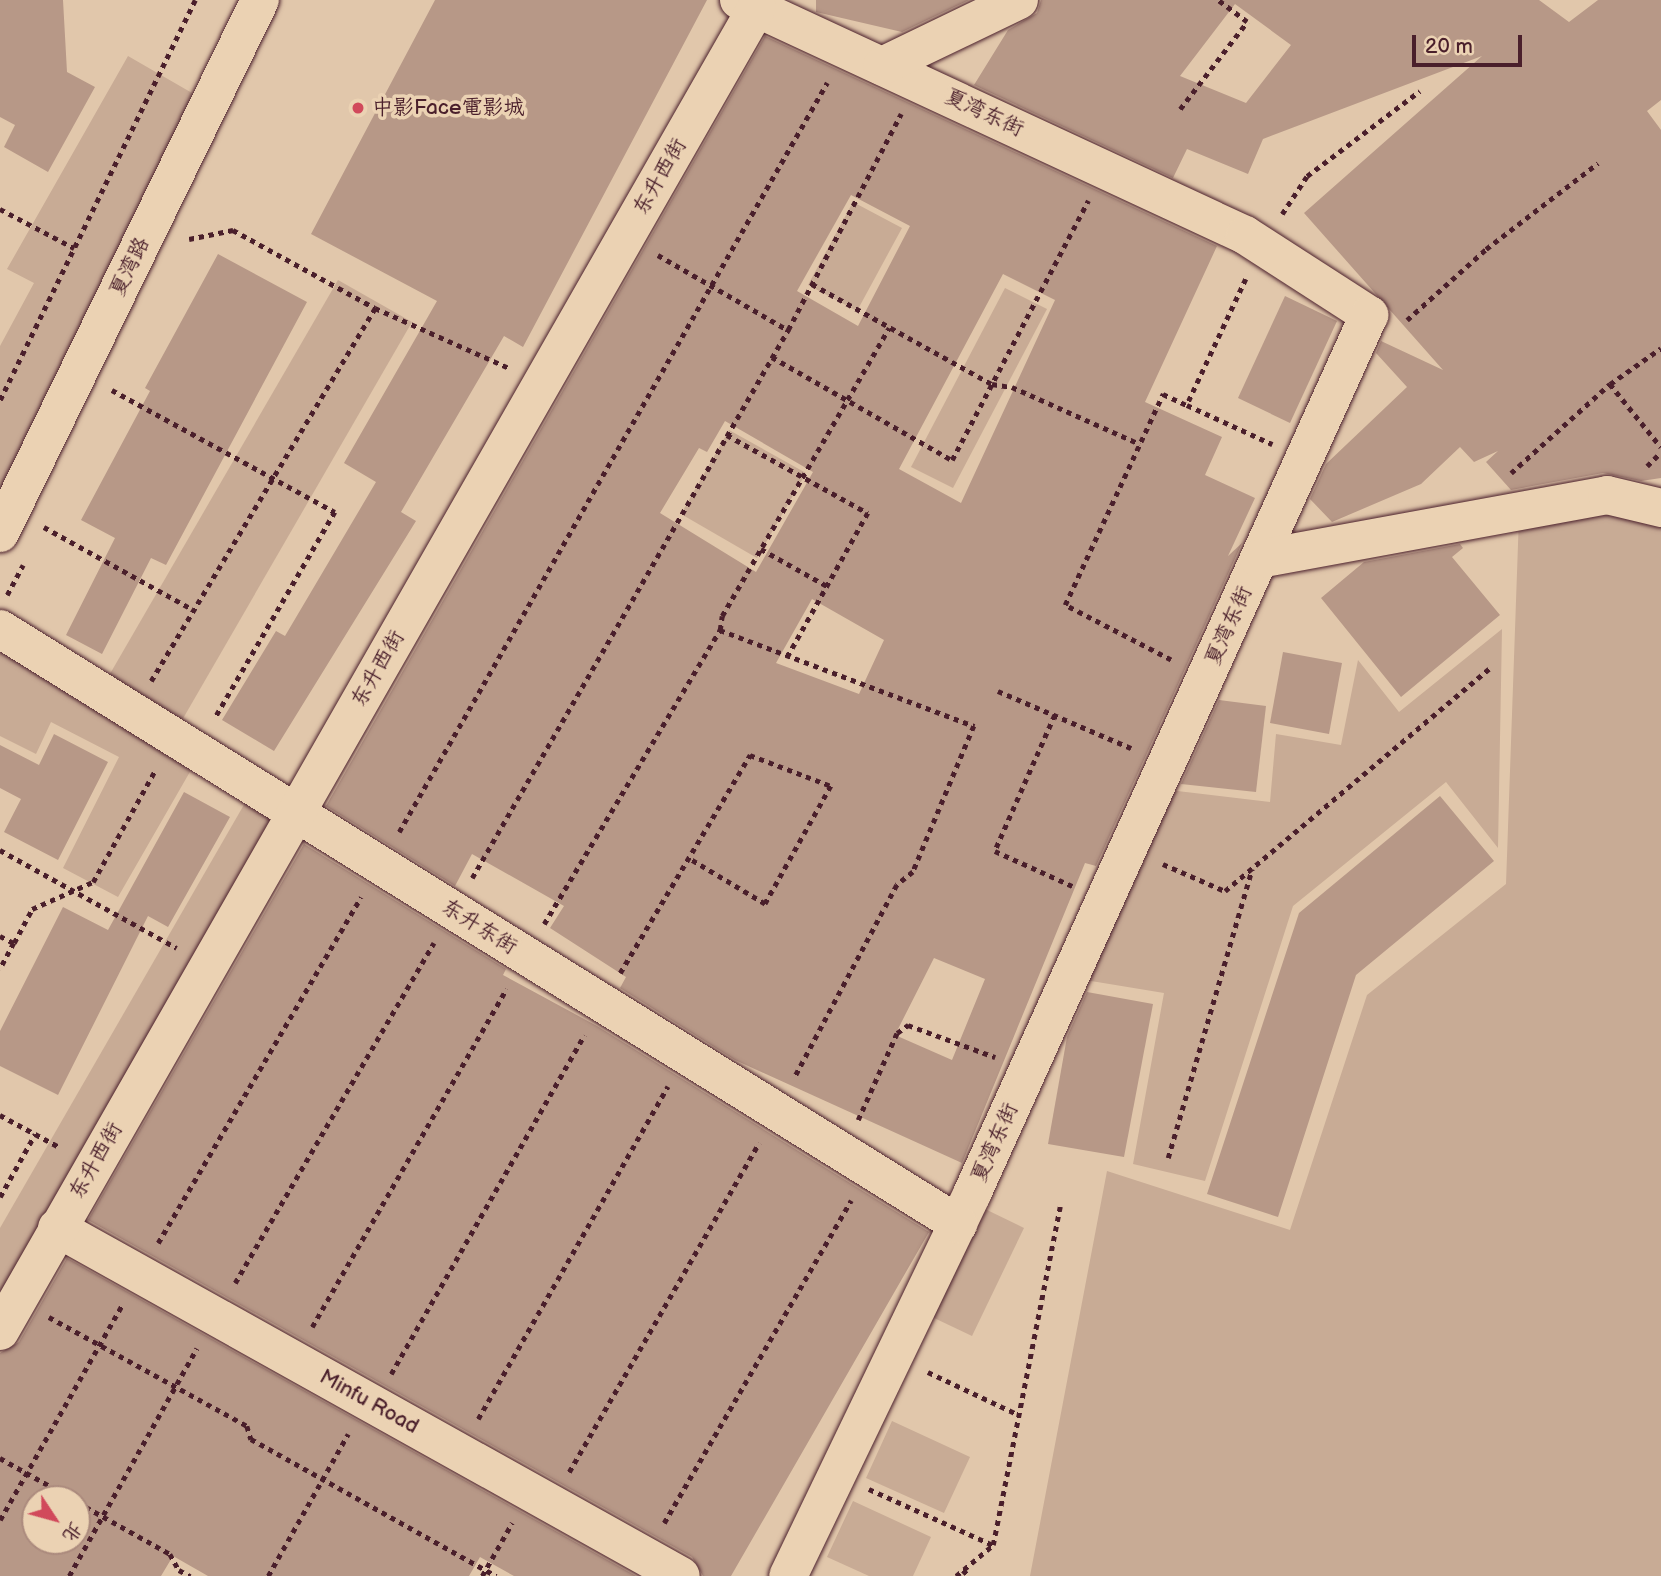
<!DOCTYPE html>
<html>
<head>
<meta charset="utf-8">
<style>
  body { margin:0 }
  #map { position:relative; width:1661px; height:1576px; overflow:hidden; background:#e1c7ab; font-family:"Balsamiq Sans","LXGW WenKai TC",sans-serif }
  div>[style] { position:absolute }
  .green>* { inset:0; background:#c8ab95 }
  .building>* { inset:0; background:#b79887 }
  .path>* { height:4.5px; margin-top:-2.25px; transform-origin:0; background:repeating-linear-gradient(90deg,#4a1f2b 0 5px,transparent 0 10px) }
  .roads { filter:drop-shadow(0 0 2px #4a1f2b) drop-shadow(0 0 2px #4a1f2b) }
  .minor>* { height:38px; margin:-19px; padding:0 19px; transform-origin:19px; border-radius:19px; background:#ebd2b3 }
  .dots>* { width:19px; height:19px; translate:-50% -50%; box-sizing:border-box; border:4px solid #ebd2b3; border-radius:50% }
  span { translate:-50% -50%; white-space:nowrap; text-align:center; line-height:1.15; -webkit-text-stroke:7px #ebd2b3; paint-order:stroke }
  .poi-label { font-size:21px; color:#4a1f2b }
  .left { translate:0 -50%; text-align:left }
  .street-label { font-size:21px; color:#4a1f2b }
  .north { position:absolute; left:21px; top:1485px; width:70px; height:70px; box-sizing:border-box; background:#ebd2b3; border:2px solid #ab8a7d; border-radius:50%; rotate:126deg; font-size:19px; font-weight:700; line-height:28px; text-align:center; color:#4a1f2b }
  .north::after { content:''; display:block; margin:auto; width:24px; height:32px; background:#d1495b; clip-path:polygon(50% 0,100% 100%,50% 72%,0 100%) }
  .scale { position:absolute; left:1412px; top:35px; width:110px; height:32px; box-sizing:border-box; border:4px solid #4a1f2b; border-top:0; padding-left:9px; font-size:21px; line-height:24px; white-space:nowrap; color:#4a1f2b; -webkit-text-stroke:5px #ebd2b3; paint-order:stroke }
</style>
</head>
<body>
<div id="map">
  <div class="green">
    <i style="clip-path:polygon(128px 56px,199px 97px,0 498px,0 346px,34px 283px,7px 269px)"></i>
    <i style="clip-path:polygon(853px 202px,902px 228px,857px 311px,808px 285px)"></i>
    <i style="clip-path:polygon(338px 280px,412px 322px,181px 722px,107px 679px)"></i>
    <i style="clip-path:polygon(1005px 288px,1047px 309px,953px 488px,911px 467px)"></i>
    <i style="clip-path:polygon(729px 430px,806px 473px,757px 558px,681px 514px)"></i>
    <i style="clip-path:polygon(1661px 510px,1661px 1576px,1030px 1576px,1107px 1171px,1290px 1230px,1367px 995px,1506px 884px,1519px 516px)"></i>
    <i style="clip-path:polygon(1502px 629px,1498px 848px,1446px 782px,1293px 906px,1205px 1181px,1133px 1164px,1164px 993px,1085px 980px,1169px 790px,1270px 802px,1276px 734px,1341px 745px,1358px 660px,1399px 712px)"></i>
    <i style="clip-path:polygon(0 648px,191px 770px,118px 897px,63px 868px,119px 757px,51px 722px,36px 754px,0 736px)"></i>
    <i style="clip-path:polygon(249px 796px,283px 815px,0 1294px,0 1228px)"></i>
    <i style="clip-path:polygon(985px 1209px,1024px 1228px,972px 1336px,932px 1317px)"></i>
    <i style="clip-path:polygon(892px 1421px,970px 1457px,944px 1513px,866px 1478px)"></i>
    <i style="clip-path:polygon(853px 1501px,931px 1537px,913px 1576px,869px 1576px,827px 1557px)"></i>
  </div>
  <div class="building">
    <i style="clip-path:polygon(0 0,63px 0,67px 72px,95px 87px,48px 172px,4px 147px,15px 125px,0 117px)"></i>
    <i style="clip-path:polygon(435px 0,707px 0,523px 347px,504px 336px,401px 512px,416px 521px,274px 751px,222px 720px,276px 631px,285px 636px,376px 482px,344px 463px,437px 301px,311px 234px)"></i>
    <i style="clip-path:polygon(816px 0,969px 0,902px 32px,816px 12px)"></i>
    <i style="clip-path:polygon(evenodd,1041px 0,1539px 0,1569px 22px,1598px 0,1661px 0,1661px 100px,1647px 111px,1661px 130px,1661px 478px,1641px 481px,1603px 473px,1511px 490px,1486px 462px,1498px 451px,1474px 462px,1460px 447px,1421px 484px,1332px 522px,1310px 499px,1326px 464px,1407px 387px,1376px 353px,1381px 341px,1443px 370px,1304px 213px,1482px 56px,1263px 139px,1248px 174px,1187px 149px,1173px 178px,974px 85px,1008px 30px,1037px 13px,1041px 0,1235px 4px,1291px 45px,1246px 103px,1180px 76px,1235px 4px)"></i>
    <i style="clip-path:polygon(evenodd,765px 36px,1217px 246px,1145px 402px,1222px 437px,1205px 475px,1255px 498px,1228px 556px,1242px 543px,1096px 866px,1085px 863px,962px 1163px,735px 1060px,620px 988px,626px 977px,550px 928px,564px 906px,472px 854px,455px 886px,326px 806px,765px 36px,851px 195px,910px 226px,858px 326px,797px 291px,851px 195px,765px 36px,1003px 274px,1055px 300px,961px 503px,899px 469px,1003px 274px,765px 36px,725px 421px,813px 472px,756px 572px,660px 513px,699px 448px,707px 452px,725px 421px,765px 36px,812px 599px,884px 640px,859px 694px,776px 663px,812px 599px,765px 36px,934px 958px,985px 979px,952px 1060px,895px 1035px,934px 958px)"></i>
    <i style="clip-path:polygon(218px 254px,307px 302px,166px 565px,151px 558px,102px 654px,66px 635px,115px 538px,81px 520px,150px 391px,145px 388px)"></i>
    <i style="clip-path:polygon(1285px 296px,1337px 321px,1290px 423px,1238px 398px)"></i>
    <i style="clip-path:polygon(1460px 544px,1463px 548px,1452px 557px,1500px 615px,1401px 697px,1321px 598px,1364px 562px)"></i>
    <i style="clip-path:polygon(1283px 652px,1342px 663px,1329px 734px,1270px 723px)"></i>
    <i style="clip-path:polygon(1219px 700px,1266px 706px,1256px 792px,1181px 784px)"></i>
    <i style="clip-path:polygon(54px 734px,108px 762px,58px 860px,4px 832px,21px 799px,0 788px,0 745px,39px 765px)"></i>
    <i style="clip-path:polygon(184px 792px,230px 817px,168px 927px,148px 916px,58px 1095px,0 1066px,0 1031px,63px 907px,108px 930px)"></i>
    <i style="clip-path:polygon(1440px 796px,1494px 861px,1356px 975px,1278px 1217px,1207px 1194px,1299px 913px)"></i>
    <i style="clip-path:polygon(304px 844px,506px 969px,503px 975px,597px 1026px,929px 1232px,731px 1576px,703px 1576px,692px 1557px,88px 1220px)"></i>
    <i style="clip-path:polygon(1087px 992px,1153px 1004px,1124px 1157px,1048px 1144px,1067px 1037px)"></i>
    <i style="clip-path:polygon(evenodd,67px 1258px,636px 1576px,514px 1576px,480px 1557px,469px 1576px,208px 1576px,173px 1556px,161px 1576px,0 1576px,0 1353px,19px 1342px,67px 1258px,35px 1499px,77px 1499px,77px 1541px,35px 1541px,35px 1499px)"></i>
  </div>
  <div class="path">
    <i style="left:1180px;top:109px;width:110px;rotate:-52.4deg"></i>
    <i style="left:1247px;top:22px;width:36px;rotate:-143deg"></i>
    <i style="left:0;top:209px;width:84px;rotate:27.8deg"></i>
    <i style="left:1282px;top:214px;width:45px;rotate:-56.7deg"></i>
    <i style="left:1307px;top:176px;width:141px;rotate:-37deg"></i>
    <i style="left:189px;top:239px;width:45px;rotate:-11.6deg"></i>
    <i style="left:233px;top:230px;width:162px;rotate:28.8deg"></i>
    <i style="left:658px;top:255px;width:150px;rotate:30deg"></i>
    <i style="left:1246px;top:279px;width:139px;rotate:115.1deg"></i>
    <i style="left:1187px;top:405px;width:94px;rotate:24.6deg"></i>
    <i style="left:812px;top:284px;width:206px;rotate:29.1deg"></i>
    <i style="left:992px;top:384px;width:20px;rotate:9deg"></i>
    <i style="left:1012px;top:387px;width:140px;rotate:24deg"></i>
    <i style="left:1407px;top:320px;width:106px;rotate:-41.9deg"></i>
    <i style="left:1486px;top:249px;width:141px;rotate:-37.5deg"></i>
    <i style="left:772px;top:357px;width:207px;rotate:29.8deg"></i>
    <i style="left:952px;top:460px;width:293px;rotate:-62.3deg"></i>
    <i style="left:1610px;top:384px;width:81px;rotate:51deg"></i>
    <i style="left:112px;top:390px;width:254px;rotate:28.7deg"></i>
    <i style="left:335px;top:512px;width:238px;rotate:120.2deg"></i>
    <i style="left:0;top:400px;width:445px;rotate:-64deg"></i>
    <i style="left:727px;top:435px;width:161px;rotate:29deg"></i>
    <i style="left:868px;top:513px;width:164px;rotate:119.2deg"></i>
    <i style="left:1647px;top:466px;width:20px;rotate:-45deg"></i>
    <i style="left:1511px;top:473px;width:133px;rotate:-42deg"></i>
    <i style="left:1610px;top:384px;width:62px;rotate:-35.2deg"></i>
    <i style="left:44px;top:527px;width:171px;rotate:29deg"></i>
    <i style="left:761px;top:549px;width:76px;rotate:29.3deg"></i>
    <i style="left:7px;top:595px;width:34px;rotate:-62deg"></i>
    <i style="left:720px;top:630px;width:14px;rotate:-82deg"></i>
    <i style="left:722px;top:616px;width:333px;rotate:-59.9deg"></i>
    <i style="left:1171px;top:660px;width:119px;rotate:-152.6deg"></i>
    <i style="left:1065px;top:605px;width:233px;rotate:-65.1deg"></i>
    <i style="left:1163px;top:394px;width:26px;rotate:25deg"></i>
    <i style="left:151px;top:681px;width:435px;rotate:-59deg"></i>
    <i style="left:375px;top:308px;width:147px;rotate:24.1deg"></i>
    <i style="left:998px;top:691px;width:145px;rotate:23.2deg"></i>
    <i style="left:1055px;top:715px;width:149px;rotate:113.8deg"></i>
    <i style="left:995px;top:851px;width:85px;rotate:24.4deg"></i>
    <i style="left:399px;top:832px;width:863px;rotate:-60.26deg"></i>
    <i style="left:0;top:850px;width:202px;rotate:29deg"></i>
    <i style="left:1163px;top:864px;width:68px;rotate:23.5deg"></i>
    <i style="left:1225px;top:891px;width:345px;rotate:-40.1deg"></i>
    <i style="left:472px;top:878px;width:633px;rotate:-60.03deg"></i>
    <i style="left:788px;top:330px;width:244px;rotate:-62.4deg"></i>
    <i style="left:544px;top:924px;width:343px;rotate:-59.1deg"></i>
    <i style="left:720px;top:630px;width:272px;rotate:20.7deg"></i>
    <i style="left:974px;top:726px;width:158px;rotate:112.7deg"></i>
    <i style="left:913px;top:872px;width:21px;rotate:141deg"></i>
    <i style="left:897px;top:885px;width:217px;rotate:118deg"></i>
    <i style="left:0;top:936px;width:16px;rotate:27deg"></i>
    <i style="left:14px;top:943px;width:30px;rotate:118deg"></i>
    <i style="left:14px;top:943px;width:38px;rotate:-62deg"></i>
    <i style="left:32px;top:909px;width:67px;rotate:-23.9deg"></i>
    <i style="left:93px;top:882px;width:129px;rotate:-60.9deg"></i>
    <i style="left:620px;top:973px;width:254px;rotate:-59.2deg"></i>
    <i style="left:750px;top:755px;width:87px;rotate:20.9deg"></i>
    <i style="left:831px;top:786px;width:135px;rotate:119.2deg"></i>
    <i style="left:765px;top:904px;width:90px;rotate:-149.1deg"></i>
    <i style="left:0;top:1115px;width:69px;rotate:28.4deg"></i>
    <i style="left:858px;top:1120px;width:95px;rotate:-65.9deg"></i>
    <i style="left:897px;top:1033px;width:14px;rotate:-36deg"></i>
    <i style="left:908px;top:1025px;width:93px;rotate:20.2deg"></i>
    <i style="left:1168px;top:1158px;width:301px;rotate:-73.8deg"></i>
    <i style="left:0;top:1197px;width:72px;rotate:-60.9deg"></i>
    <i style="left:158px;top:1243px;width:401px;rotate:-59.6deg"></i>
    <i style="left:235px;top:1283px;width:394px;rotate:-59.7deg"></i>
    <i style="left:49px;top:1317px;width:226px;rotate:28.8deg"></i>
    <i style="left:247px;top:1426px;width:14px;rotate:73deg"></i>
    <i style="left:251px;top:1439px;width:281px;rotate:29.2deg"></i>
    <i style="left:312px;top:1327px;width:390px;rotate:-60.1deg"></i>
    <i style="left:928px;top:1372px;width:101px;rotate:25.3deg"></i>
    <i style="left:391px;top:1374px;width:390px;rotate:-60.3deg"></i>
    <i style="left:478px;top:1419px;width:383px;rotate:-60.3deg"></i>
    <i style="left:0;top:1458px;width:84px;rotate:29.3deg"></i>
    <i style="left:569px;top:1472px;width:380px;rotate:-60deg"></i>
    <i style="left:869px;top:1489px;width:136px;rotate:24.3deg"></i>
    <i style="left:77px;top:1502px;width:107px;rotate:29.2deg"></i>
    <i style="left:170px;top:1554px;width:18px;rotate:61deg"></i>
    <i style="left:179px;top:1570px;width:13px;rotate:29deg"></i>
    <i style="left:0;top:1520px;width:247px;rotate:-60.4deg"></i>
    <i style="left:664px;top:1523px;width:373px;rotate:-59.9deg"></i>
    <i style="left:963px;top:1570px;width:8px;rotate:45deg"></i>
    <i style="left:69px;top:1576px;width:261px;rotate:-60.7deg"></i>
    <i style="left:268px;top:1576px;width:163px;rotate:-60.6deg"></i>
    <i style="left:482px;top:1576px;width:61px;rotate:-60.5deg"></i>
    <i style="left:956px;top:1576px;width:48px;rotate:-40deg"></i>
    <i style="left:993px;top:1545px;width:345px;rotate:-78.8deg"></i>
  </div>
  <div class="roads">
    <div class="minor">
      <i style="left:739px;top:0;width:558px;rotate:24.91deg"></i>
      <i style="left:1245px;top:235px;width:148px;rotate:32.8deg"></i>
      <i style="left:1369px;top:315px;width:964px;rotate:114.31deg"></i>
      <i style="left:972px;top:1194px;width:424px;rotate:115.7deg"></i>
      <i style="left:882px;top:66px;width:152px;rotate:-25.7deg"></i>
      <i style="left:0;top:533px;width:593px;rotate:-64deg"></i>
      <i style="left:1259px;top:559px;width:354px;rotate:-10.4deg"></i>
      <i style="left:1607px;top:495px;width:56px;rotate:13.5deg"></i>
      <i style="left:0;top:629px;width:1128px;rotate:31.84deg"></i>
      <i style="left:57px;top:1228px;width:714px;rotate:29.15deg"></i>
      <i style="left:0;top:1331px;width:1525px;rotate:-60.24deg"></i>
    </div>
  </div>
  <div class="dots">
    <i style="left:358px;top:108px;background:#d1495b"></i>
  </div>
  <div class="poi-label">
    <span class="left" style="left:372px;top:108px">中影Face電影城</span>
  </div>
  <div class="street-label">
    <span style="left:984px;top:113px;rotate:25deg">夏湾东街</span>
    <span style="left:660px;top:177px;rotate:-60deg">东升西街</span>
    <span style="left:130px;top:267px;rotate:-64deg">夏湾路</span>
    <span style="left:1229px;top:626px;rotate:-66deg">夏湾东街</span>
    <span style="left:378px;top:669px;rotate:-60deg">东升西街</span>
    <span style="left:479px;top:927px;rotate:32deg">东升东街</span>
    <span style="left:995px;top:1143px;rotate:-66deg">夏湾东街</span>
    <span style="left:96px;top:1161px;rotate:-60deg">东升西街</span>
    <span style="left:369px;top:1402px;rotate:29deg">Minfu Road</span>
  </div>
  <div class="north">北</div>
  <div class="scale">20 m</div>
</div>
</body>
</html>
